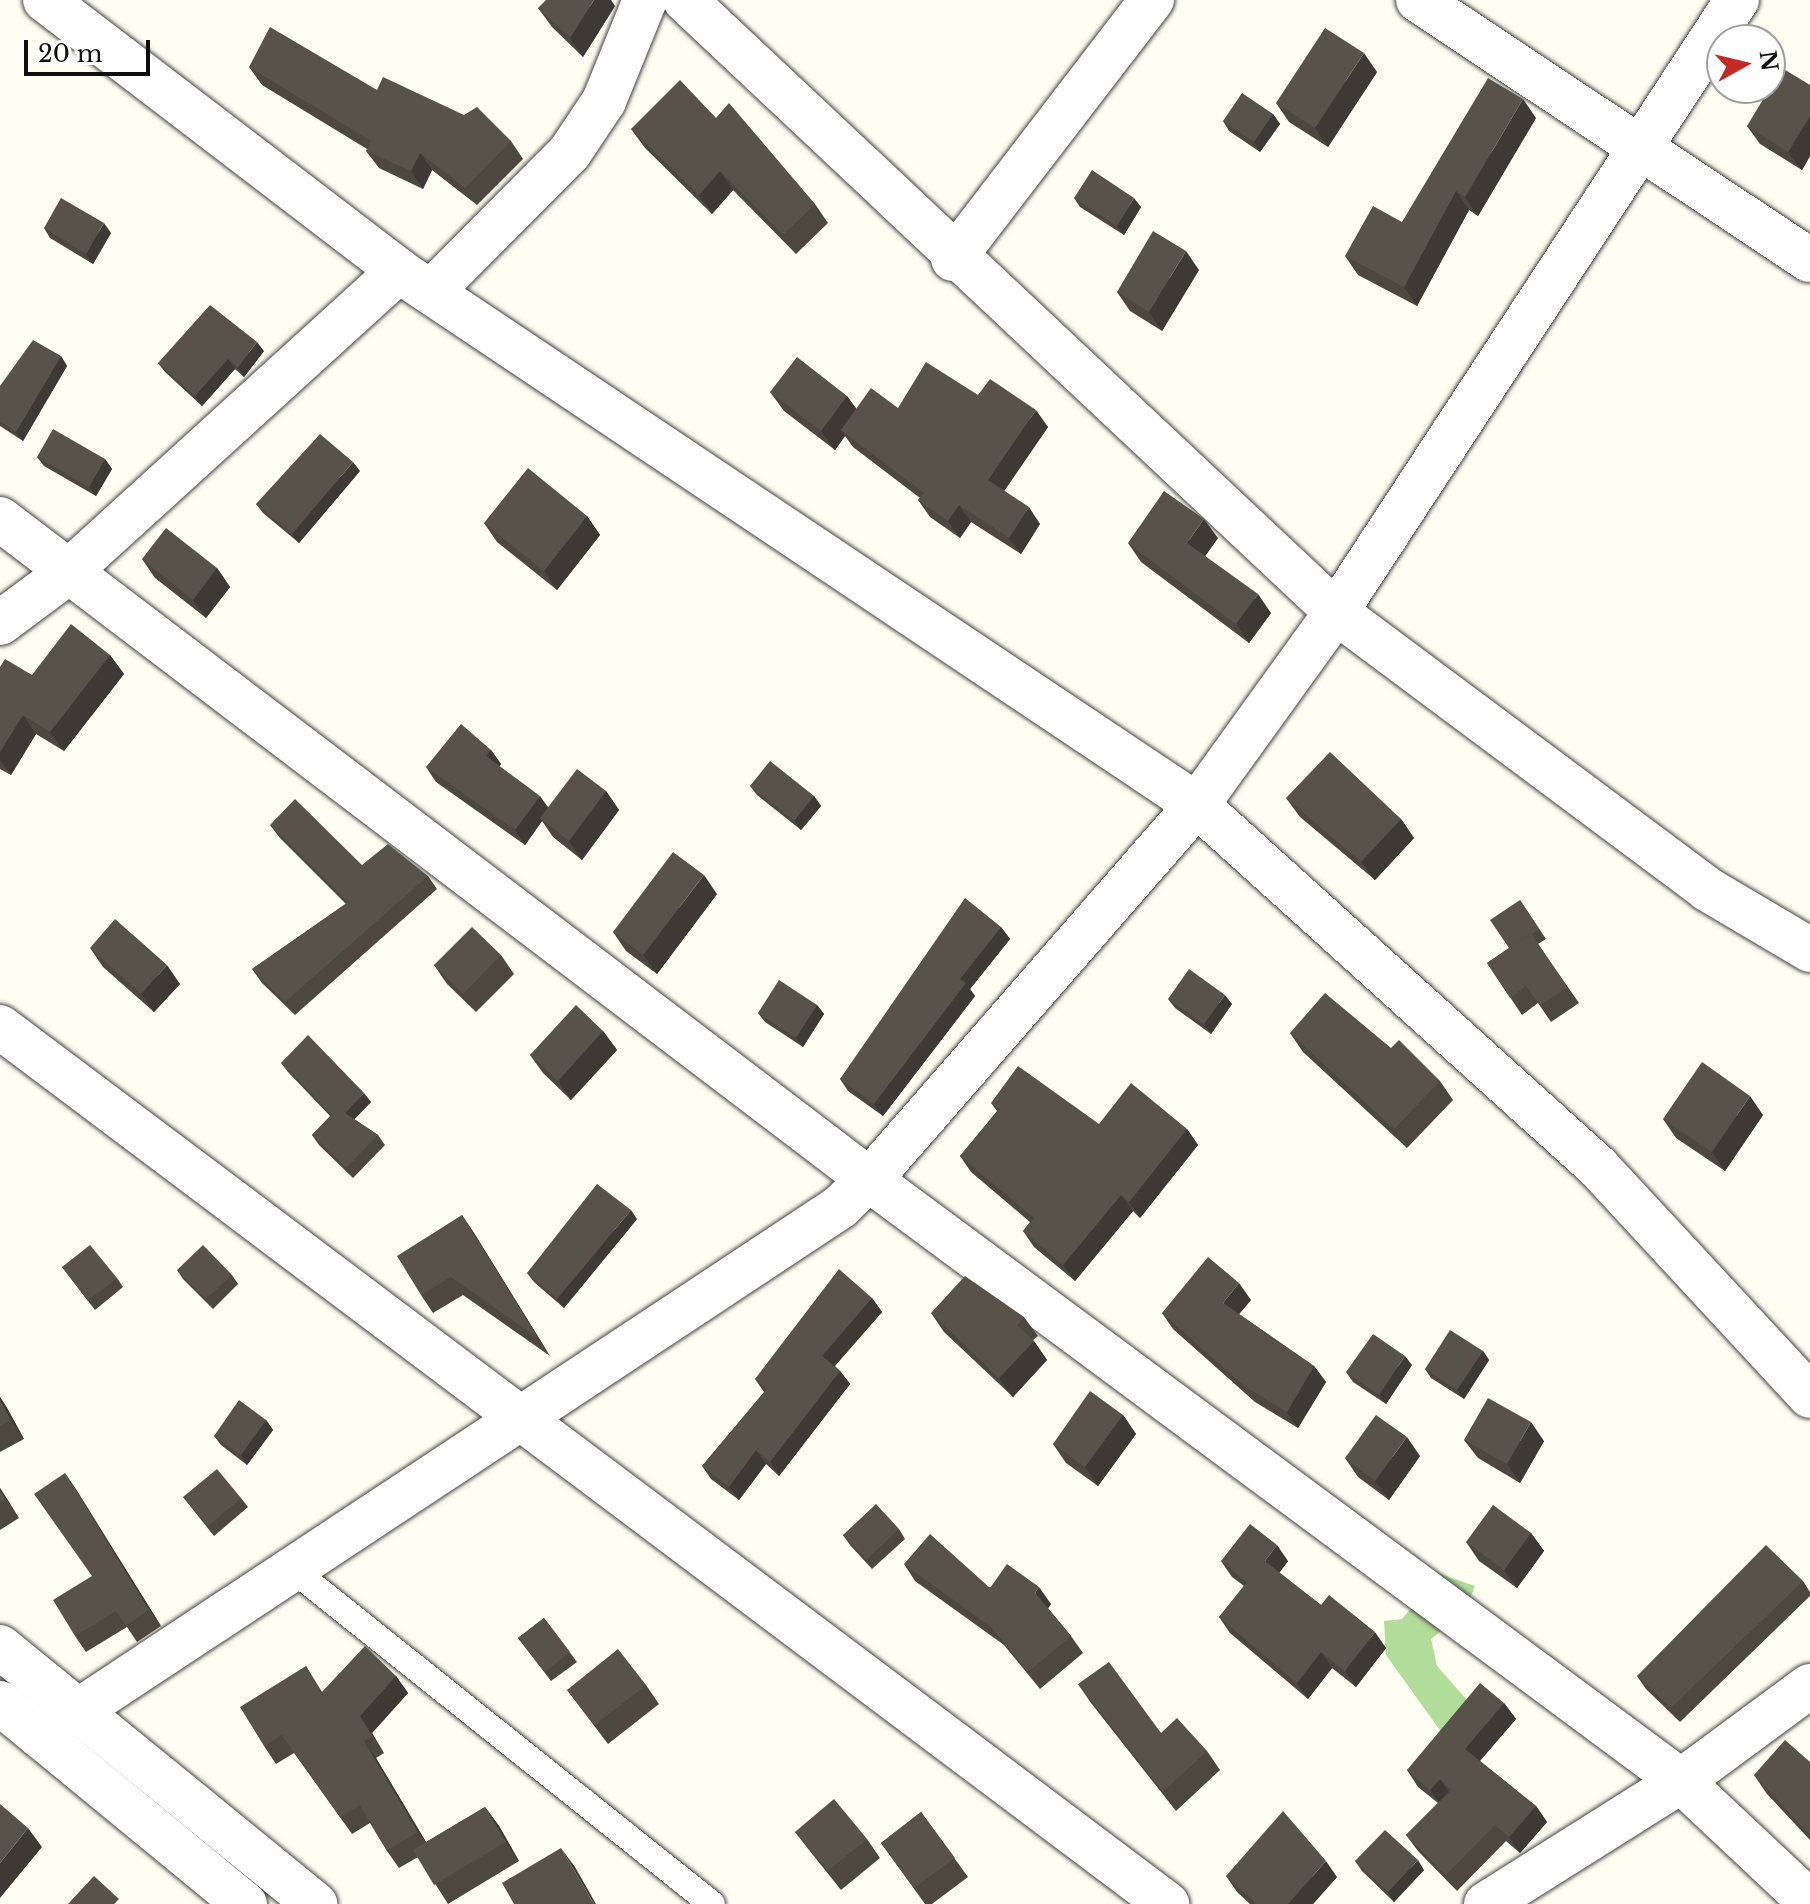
<!DOCTYPE html>
<html>
<head>
<meta charset="utf-8">
<style>
  body { margin:0 }
  #map { position:relative; width:1810px; height:1904px; overflow:hidden; background:#fffef2; font-family:"Libre Baskerville",serif }
  div>[style] { position:absolute }
  .forest>* { inset:0; background:#b1dc99 }
  .roads { filter:drop-shadow(0 0 2px #424242) drop-shadow(0 0 2px #424242) }
  .service>* { height:26px; margin:-13px; padding:0 13px; transform-origin:13px; border-radius:13px; background:#fff }
  .minor>* { height:44px; margin:-22px; padding:0 22px; transform-origin:22px; border-radius:22px; background:#fff }
  .wall>* { inset:0; background:#4d4740 }
  .shaded-wall>* { inset:0; background:#3e3934 }
  .building>* { inset:0; background:#59524b }
  span { translate:-50% -50%; white-space:nowrap; text-align:center; line-height:1.15; -webkit-text-stroke:8px #fff; paint-order:stroke }
  .north { position:absolute; left:1706px; top:24px; width:80px; height:80px; box-sizing:border-box; background:#fff; border:2px solid #9f9f9f; border-radius:50%; rotate:82deg; font-size:22px; font-weight:700; line-height:32px; text-align:center; color:#0f0f0f }
  .north::after { content:''; display:block; margin:auto; width:28px; height:36px; background:#c42923; clip-path:polygon(50% 0,100% 100%,50% 72%,0 100%) }
  .scale { position:absolute; left:24px; top:40px; width:126px; height:36px; box-sizing:border-box; border:4px solid #0f0f0f; border-top:0; padding-left:10px; font-size:24px; line-height:28px; white-space:nowrap; color:#0f0f0f; -webkit-text-stroke:6px #fff; paint-order:stroke }
</style>
</head>
<body>
<div id="map">
  <div class="forest">
    <i style="clip-path:polygon(1406px 1562px,1475px 1586px,1465px 1611px,1431px 1639px,1437px 1666px,1474px 1708px,1442px 1733px,1386px 1655px,1384px 1621px,1402px 1619px,1413px 1606px)"></i>
  </div>
  <div class="roads">
    <div class="service">
      <i style="left:292px;top:1569px;width:537px;rotate:38.58deg"></i>
    </div>
    <div class="minor">
      <i style="left:45px;top:0;width:446px;rotate:37.4deg"></i>
      <i style="left:399px;top:271px;width:960px;rotate:33.79deg"></i>
      <i style="left:1197px;top:805px;width:540px;rotate:42.07deg"></i>
      <i style="left:1598px;top:1167px;width:312px;rotate:47.2deg"></i>
      <i style="left:685px;top:0;width:894px;rotate:43.23deg"></i>
      <i style="left:1336px;top:612px;width:463px;rotate:36.7deg"></i>
      <i style="left:1707px;top:889px;width:120px;rotate:30.6deg"></i>
      <i style="left:1418px;top:0;width:470px;rotate:33.6deg"></i>
      <i style="left:953px;top:259px;width:327px;rotate:-52.5deg"></i>
      <i style="left:431px;top:292px;width:197px;rotate:-45.2deg"></i>
      <i style="left:570px;top:152px;width:61px;rotate:-56.3deg"></i>
      <i style="left:604px;top:101px;width:109px;rotate:-67.9deg"></i>
      <i style="left:0;top:519px;width:1089px;rotate:37.24deg"></i>
      <i style="left:867px;top:1178px;width:1013px;rotate:36.53deg"></i>
      <i style="left:1681px;top:1781px;width:177px;rotate:43.2deg"></i>
      <i style="left:0;top:623px;width:82px;rotate:-36.6deg"></i>
      <i style="left:66px;top:574px;width:450px;rotate:-42.3deg"></i>
      <i style="left:0;top:1027px;width:1460px;rotate:36.92deg"></i>
      <i style="left:0;top:1647px;width:407px;rotate:39.2deg"></i>
      <i style="left:0;top:1703px;width:317px;rotate:39.4deg"></i>
      <i style="left:40px;top:1736px;width:959px;rotate:-33.47deg"></i>
      <i style="left:840px;top:1207px;width:54px;rotate:-44.3deg"></i>
      <i style="left:879px;top:1169px;width:483px;rotate:-48.9deg"></i>
      <i style="left:1197px;top:805px;width:238px;rotate:-54.2deg"></i>
      <i style="left:1336px;top:612px;width:732px;rotate:-56.77deg"></i>
      <i style="left:1486px;top:1904px;width:231px;rotate:-32.2deg"></i>
      <i style="left:1681px;top:1781px;width:160px;rotate:-36.4deg"></i>
    </div>
  </div>
  <div class="wall">
    <i style="clip-path:polygon(615px 6px,583px 57px,552px 27px,538px 8px)"></i>
    <i style="clip-path:polygon(249px 67px,377px 90px,511px 141px,523px 159px,477px 205px,432px 170px,423px 189px,379px 168px,366px 151px,367px 149px,262px 85px)"></i>
    <i style="clip-path:polygon(1377px 72px,1328px 147px,1289px 122px,1276px 103px)"></i>
    <i style="clip-path:polygon(1810px 85px,1810px 156px,1802px 170px,1760px 144px,1747px 126px)"></i>
    <i style="clip-path:polygon(1273px 114px,1280px 124px,1260px 152px,1229px 131px,1223px 121px)"></i>
    <i style="clip-path:polygon(716px 118px,815px 204px,828px 223px,796px 254px,733px 190px,712px 214px,645px 148px,631px 129px)"></i>
    <i style="clip-path:polygon(1536px 118px,1478px 216px,1469px 210px,1417px 306px,1358px 275px,1345px 256px,1402px 222px)"></i>
    <i style="clip-path:polygon(1074px 198px,1141px 207px,1124px 235px,1080px 207px)"></i>
    <i style="clip-path:polygon(44px 228px,111px 233px,93px 264px,50px 238px)"></i>
    <i style="clip-path:polygon(1199px 270px,1162px 331px,1130px 311px,1117px 292px)"></i>
    <i style="clip-path:polygon(264px 351px,244px 377px,235px 369px,202px 406px,165px 372px,158px 363px)"></i>
    <i style="clip-path:polygon(61px 356px,67px 366px,23px 441px,0 426px,0 386px)"></i>
    <i style="clip-path:polygon(770px 392px,847px 396px,856px 409px,898px 408px,978px 395px,1048px 427px,1004px 491px,1040px 524px,1021px 554px,971px 522px,960px 538px,930px 517px,918px 500px,920px 498px,853px 447px,845px 436px,835px 450px,784px 411px)"></i>
    <i style="clip-path:polygon(37px 457px,105px 459px,112px 469px,96px 496px,44px 466px)"></i>
    <i style="clip-path:polygon(360px 471px,299px 543px,263px 513px,256px 504px)"></i>
    <i style="clip-path:polygon(587px 516px,600px 535px,557px 590px,497px 542px,484px 523px)"></i>
    <i style="clip-path:polygon(1218px 538px,1205px 556px,1271px 613px,1249px 643px,1141px 562px,1128px 543px)"></i>
    <i style="clip-path:polygon(142px 559px,217px 568px,230px 587px,206px 618px,155px 578px)"></i>
    <i style="clip-path:polygon(110px 655px,124px 674px,64px 751px,36px 734px,11px 775px,0 769px,0 667px,32px 675px)"></i>
    <i style="clip-path:polygon(491px 750px,501px 764px,499px 766px,548px 807px,606px 791px,619px 810px,582px 860px,553px 837px,542px 821px,525px 845px,436px 782px,426px 767px)"></i>
    <i style="clip-path:polygon(750px 786px,814px 796px,821px 806px,801px 830px,757px 795px)"></i>
    <i style="clip-path:polygon(1286px 798px,1401px 819px,1414px 838px,1375px 880px,1300px 817px)"></i>
    <i style="clip-path:polygon(270px 825px,362px 865px,428px 876px,437px 889px,295px 1015px,262px 983px,252px 969px,346px 904px,280px 838px)"></i>
    <i style="clip-path:polygon(717px 894px,657px 974px,626px 951px,613px 932px)"></i>
    <i style="clip-path:polygon(1520px 900px,1546px 939px,1538px 944px,1579px 1003px,1551px 1022px,1538px 1003px,1522px 1015px,1487px 963px,1509px 948px)"></i>
    <i style="clip-path:polygon(1001px 927px,1010px 939px,970px 989px,975px 996px,883px 1116px,848px 1091px,840px 1079px)"></i>
    <i style="clip-path:polygon(90px 948px,180px 984px,154px 1012px,103px 967px)"></i>
    <i style="clip-path:polygon(501px 955px,514px 974px,476px 1012px,447px 984px,434px 965px)"></i>
    <i style="clip-path:polygon(1168px 999px,1232px 1004px,1211px 1034px,1175px 1008px)"></i>
    <i style="clip-path:polygon(817px 1005px,824px 1014px,803px 1047px,765px 1022px,758px 1013px)"></i>
    <i style="clip-path:polygon(603px 1031px,617px 1050px,571px 1100px,543px 1073px,530px 1055px)"></i>
    <i style="clip-path:polygon(1290px 1033px,1391px 1048px,1440px 1081px,1453px 1100px,1407px 1148px,1303px 1052px)"></i>
    <i style="clip-path:polygon(281px 1063px,371px 1102px,354px 1119px,378px 1135px,385px 1145px,353px 1178px,319px 1145px,312px 1135px,330px 1116px,288px 1072px)"></i>
    <i style="clip-path:polygon(991px 1103px,1099px 1124px,1187px 1129px,1198px 1145px,1140px 1218px,1133px 1211px,1075px 1281px,1034px 1247px,1023px 1231px,1030px 1222px,971px 1172px,960px 1156px,997px 1111px)"></i>
    <i style="clip-path:polygon(1763px 1115px,1725px 1171px,1676px 1138px,1663px 1119px)"></i>
    <i style="clip-path:polygon(462px 1215px,474px 1233px,550px 1356px,463px 1295px,433px 1313px,421px 1295px)"></i>
    <i style="clip-path:polygon(637px 1219px,564px 1308px,534px 1282px,527px 1273px)"></i>
    <i style="clip-path:polygon(62px 1267px,117px 1278px,123px 1287px,95px 1310px)"></i>
    <i style="clip-path:polygon(177px 1270px,232px 1275px,238px 1284px,213px 1309px,183px 1279px)"></i>
    <i style="clip-path:polygon(872px 1298px,882px 1312px,835px 1366px,840px 1371px,850px 1384px,779px 1476px,766px 1464px,739px 1500px,711px 1479px,702px 1466px,764px 1392px,755px 1379px)"></i>
    <i style="clip-path:polygon(1251px 1300px,1239px 1314px,1314px 1366px,1326px 1382px,1298px 1428px,1255px 1402px,1173px 1329px,1162px 1313px)"></i>
    <i style="clip-path:polygon(931px 1313px,1024px 1317px,1038px 1336px,1033px 1340px,1047px 1360px,1013px 1397px,944px 1332px)"></i>
    <i style="clip-path:polygon(1483px 1351px,1489px 1360px,1464px 1399px,1431px 1378px,1425px 1369px)"></i>
    <i style="clip-path:polygon(1412px 1365px,1386px 1404px,1353px 1382px,1346px 1372px)"></i>
    <i style="clip-path:polygon(0 1397px,7px 1408px,24px 1439px,0 1452px)"></i>
    <i style="clip-path:polygon(1123px 1415px,1136px 1434px,1098px 1486px,1066px 1463px,1053px 1444px)"></i>
    <i style="clip-path:polygon(266px 1420px,273px 1430px,247px 1465px,221px 1445px,214px 1436px)"></i>
    <i style="clip-path:polygon(1464px 1440px,1544px 1441px,1520px 1483px,1478px 1458px)"></i>
    <i style="clip-path:polygon(1420px 1456px,1389px 1500px,1358px 1477px,1345px 1458px)"></i>
    <i style="clip-path:polygon(65px 1473px,161px 1626px,137px 1642px,127px 1627px,86px 1652px,75px 1636px,92px 1576px)"></i>
    <i style="clip-path:polygon(0 1488px,19px 1518px,0 1530px)"></i>
    <i style="clip-path:polygon(183px 1497px,241px 1498px,248px 1507px,214px 1536px)"></i>
    <i style="clip-path:polygon(899px 1529px,905px 1539px,872px 1569px,850px 1545px,843px 1535px)"></i>
    <i style="clip-path:polygon(1531px 1533px,1544px 1551px,1517px 1588px,1479px 1561px,1466px 1542px)"></i>
    <i style="clip-path:polygon(1221px 1561px,1288px 1561px,1279px 1573px,1321px 1605px,1386px 1648px,1356px 1687px,1332px 1668px,1308px 1699px,1230px 1633px,1219px 1617px,1244px 1586px,1232px 1577px)"></i>
    <i style="clip-path:polygon(904px 1564px,1051px 1604px,1048px 1608px,1071px 1636px,1083px 1653px,1040px 1689px,1004px 1645px,915px 1581px)"></i>
    <i style="clip-path:polygon(1803px 1581px,1810px 1592px,1810px 1596px,1680px 1722px,1646px 1689px,1637px 1676px)"></i>
    <i style="clip-path:polygon(544px 1618px,577px 1662px,551px 1681px,518px 1638px)"></i>
    <i style="clip-path:polygon(306px 1666px,322px 1692px,396px 1676px,408px 1693px,372px 1733px,384px 1753px,376px 1758px,426px 1842px,485px 1807px,499px 1826px,519px 1861px,448px 1904px,418px 1857px,399px 1868px,387px 1851px,370px 1823px,352px 1834px,294px 1753px,276px 1764px,264px 1746px)"></i>
    <i style="clip-path:polygon(1078px 1684px,1161px 1733px,1207px 1751px,1220px 1770px,1176px 1811px,1091px 1703px)"></i>
    <i style="clip-path:polygon(646px 1685px,659px 1704px,608px 1744px,567px 1690px)"></i>
    <i style="clip-path:polygon(1504px 1703px,1516px 1719px,1480px 1761px,1536px 1806px,1547px 1822px,1520px 1853px,1506px 1841px,1457px 1891px,1418px 1851px,1406px 1835px,1438px 1803px,1418px 1787px,1407px 1770px)"></i>
    <i style="clip-path:polygon(1810px 1762px,1810px 1840px,1767px 1794px,1754px 1775px)"></i>
    <i style="clip-path:polygon(921px 1812px,968px 1877px,932px 1904px,925px 1904px,881px 1843px)"></i>
    <i style="clip-path:polygon(795px 1832px,867px 1839px,880px 1858px,841px 1890px,809px 1850px)"></i>
    <i style="clip-path:polygon(1355px 1861px,1424px 1870px,1394px 1902px,1362px 1871px)"></i>
    <i style="clip-path:polygon(1226px 1876px,1337px 1877px,1313px 1904px,1250px 1904px,1237px 1892px)"></i>
  </div>
  <div class="shaded-wall">
    <i style="clip-path:polygon(594px 0,611px 0,615px 6px,583px 57px,570px 38px)"></i>
    <i style="clip-path:polygon(1364px 53px,1377px 72px,1328px 147px,1315px 128px)"></i>
    <i style="clip-path:polygon(1523px 99px,1536px 118px,1478px 216px,1465px 197px)"></i>
    <i style="clip-path:polygon(1273px 114px,1280px 124px,1260px 152px,1254px 142px)"></i>
    <i style="clip-path:polygon(1810px 116px,1810px 156px,1802px 170px,1788px 152px)"></i>
    <i style="clip-path:polygon(420px 153px,432px 170px,423px 189px,411px 171px)"></i>
    <i style="clip-path:polygon(720px 171px,733px 190px,712px 214px,699px 195px)"></i>
    <i style="clip-path:polygon(1456px 191px,1469px 210px,1417px 306px,1404px 287px)"></i>
    <i style="clip-path:polygon(1134px 198px,1141px 207px,1124px 235px,1117px 226px)"></i>
    <i style="clip-path:polygon(104px 223px,111px 233px,93px 264px,86px 254px)"></i>
    <i style="clip-path:polygon(1186px 251px,1199px 270px,1162px 331px,1149px 312px)"></i>
    <i style="clip-path:polygon(257px 342px,264px 351px,244px 377px,238px 367px)"></i>
    <i style="clip-path:polygon(61px 356px,67px 366px,23px 441px,16px 432px)"></i>
    <i style="clip-path:polygon(228px 359px,235px 369px,202px 406px,195px 396px)"></i>
    <i style="clip-path:polygon(847px 396px,861px 415px,841px 430px,845px 436px,835px 450px,821px 431px)"></i>
    <i style="clip-path:polygon(1036px 410px,1048px 427px,1000px 497px,988px 480px)"></i>
    <i style="clip-path:polygon(105px 459px,112px 469px,96px 496px,89px 487px)"></i>
    <i style="clip-path:polygon(353px 462px,360px 471px,299px 543px,292px 534px)"></i>
    <i style="clip-path:polygon(959px 505px,971px 522px,960px 538px,948px 521px)"></i>
    <i style="clip-path:polygon(1029px 507px,1040px 524px,1021px 554px,1009px 538px)"></i>
    <i style="clip-path:polygon(587px 516px,600px 535px,557px 590px,544px 571px)"></i>
    <i style="clip-path:polygon(1204px 519px,1218px 538px,1201px 562px,1187px 543px)"></i>
    <i style="clip-path:polygon(217px 568px,230px 587px,206px 618px,193px 600px)"></i>
    <i style="clip-path:polygon(1258px 594px,1271px 613px,1249px 643px,1236px 624px)"></i>
    <i style="clip-path:polygon(110px 655px,124px 674px,64px 751px,50px 732px)"></i>
    <i style="clip-path:polygon(23px 715px,36px 734px,11px 775px,0 760px,0 752px)"></i>
    <i style="clip-path:polygon(491px 750px,501px 764px,496px 771px,486px 756px)"></i>
    <i style="clip-path:polygon(606px 791px,619px 810px,582px 860px,569px 841px)"></i>
    <i style="clip-path:polygon(540px 796px,550px 810px,540px 818px,542px 821px,525px 845px,515px 830px)"></i>
    <i style="clip-path:polygon(814px 796px,821px 806px,801px 830px,794px 821px)"></i>
    <i style="clip-path:polygon(1401px 819px,1414px 838px,1375px 880px,1361px 862px)"></i>
    <i style="clip-path:polygon(704px 875px,717px 894px,657px 974px,643px 955px)"></i>
    <i style="clip-path:polygon(1001px 927px,1010px 939px,970px 989px,975px 996px,883px 1116px,874px 1104px,960px 979px)"></i>
    <i style="clip-path:polygon(167px 965px,180px 984px,154px 1012px,141px 994px)"></i>
    <i style="clip-path:polygon(1225px 995px,1232px 1004px,1211px 1034px,1204px 1024px)"></i>
    <i style="clip-path:polygon(817px 1005px,824px 1014px,803px 1047px,796px 1038px)"></i>
    <i style="clip-path:polygon(603px 1031px,617px 1050px,571px 1100px,558px 1081px)"></i>
    <i style="clip-path:polygon(364px 1093px,371px 1102px,351px 1123px,345px 1113px)"></i>
    <i style="clip-path:polygon(1750px 1096px,1763px 1115px,1725px 1171px,1712px 1152px)"></i>
    <i style="clip-path:polygon(1187px 1129px,1198px 1145px,1140px 1218px,1129px 1202px)"></i>
    <i style="clip-path:polygon(1121px 1195px,1133px 1211px,1075px 1281px,1063px 1265px)"></i>
    <i style="clip-path:polygon(631px 1210px,637px 1219px,564px 1308px,557px 1299px)"></i>
    <i style="clip-path:polygon(462px 1215px,474px 1233px,550px 1356px,538px 1338px)"></i>
    <i style="clip-path:polygon(1239px 1283px,1251px 1300px,1234px 1320px,1223px 1303px)"></i>
    <i style="clip-path:polygon(872px 1298px,882px 1312px,832px 1369px,822px 1356px)"></i>
    <i style="clip-path:polygon(1034px 1341px,1047px 1360px,1013px 1397px,999px 1378px)"></i>
    <i style="clip-path:polygon(1483px 1351px,1489px 1360px,1464px 1399px,1457px 1390px)"></i>
    <i style="clip-path:polygon(1405px 1356px,1412px 1365px,1386px 1404px,1379px 1395px)"></i>
    <i style="clip-path:polygon(1314px 1366px,1326px 1382px,1298px 1428px,1287px 1412px)"></i>
    <i style="clip-path:polygon(840px 1371px,850px 1384px,779px 1476px,770px 1462px)"></i>
    <i style="clip-path:polygon(0 1397px,7px 1408px,24px 1439px,11px 1420px,0 1400px)"></i>
    <i style="clip-path:polygon(1123px 1415px,1136px 1434px,1098px 1486px,1085px 1467px)"></i>
    <i style="clip-path:polygon(266px 1420px,273px 1430px,247px 1465px,241px 1455px)"></i>
    <i style="clip-path:polygon(1531px 1422px,1544px 1441px,1520px 1483px,1507px 1464px)"></i>
    <i style="clip-path:polygon(1407px 1437px,1420px 1456px,1389px 1500px,1375px 1481px)"></i>
    <i style="clip-path:polygon(756px 1450px,766px 1464px,739px 1500px,729px 1487px)"></i>
    <i style="clip-path:polygon(65px 1473px,76px 1489px,161px 1626px,149px 1610px)"></i>
    <i style="clip-path:polygon(0 1488px,19px 1518px,0 1490px)"></i>
    <i style="clip-path:polygon(1531px 1533px,1544px 1551px,1517px 1588px,1504px 1570px)"></i>
    <i style="clip-path:polygon(1277px 1545px,1288px 1561px,1276px 1577px,1265px 1561px)"></i>
    <i style="clip-path:polygon(1039px 1587px,1051px 1604px,1047px 1610px,1035px 1593px)"></i>
    <i style="clip-path:polygon(1375px 1632px,1386px 1648px,1356px 1687px,1345px 1671px)"></i>
    <i style="clip-path:polygon(1321px 1652px,1332px 1668px,1308px 1699px,1297px 1683px)"></i>
    <i style="clip-path:polygon(396px 1676px,408px 1693px,372px 1733px,384px 1753px,360px 1716px)"></i>
    <i style="clip-path:polygon(1504px 1703px,1516px 1719px,1476px 1765px,1465px 1749px)"></i>
    <i style="clip-path:polygon(364px 1741px,376px 1758px,430px 1849px,418px 1832px)"></i>
    <i style="clip-path:polygon(1440px 1779px,1451px 1795px,1442px 1806px,1430px 1790px)"></i>
    <i style="clip-path:polygon(1536px 1806px,1547px 1822px,1520px 1853px,1509px 1837px)"></i>
    <i style="clip-path:polygon(485px 1807px,499px 1826px,519px 1861px,506px 1842px)"></i>
    <i style="clip-path:polygon(28px 1828px,42px 1847px,0 1898px,0 1863px)"></i>
    <i style="clip-path:polygon(561px 1848px,575px 1867px,596px 1904px,594px 1904px)"></i>
    <i style="clip-path:polygon(1418px 1860px,1424px 1870px,1394px 1902px,1388px 1892px)"></i>
    <i style="clip-path:polygon(1326px 1861px,1337px 1877px,1313px 1904px,1288px 1904px)"></i>
  </div>
  <div class="building">
    <i style="clip-path:polygon(546px 0,594px 0,570px 38px,538px 8px)"></i>
    <i style="clip-path:polygon(270px 27px,377px 90px,383px 77px,464px 115px,477px 107px,511px 141px,465px 188px,420px 153px,411px 171px,366px 151px,371px 141px,249px 67px)"></i>
    <i style="clip-path:polygon(1325px 28px,1364px 53px,1315px 128px,1276px 103px)"></i>
    <i style="clip-path:polygon(1782px 68px,1810px 85px,1810px 116px,1788px 152px,1747px 126px)"></i>
    <i style="clip-path:polygon(1488px 78px,1523px 99px,1465px 197px,1456px 191px,1404px 287px,1345px 256px,1373px 206px,1402px 222px)"></i>
    <i style="clip-path:polygon(680px 80px,716px 118px,729px 103px,815px 204px,783px 235px,720px 171px,699px 195px,631px 129px)"></i>
    <i style="clip-path:polygon(1242px 93px,1273px 114px,1254px 142px,1223px 121px)"></i>
    <i style="clip-path:polygon(1092px 170px,1134px 198px,1117px 226px,1074px 198px)"></i>
    <i style="clip-path:polygon(61px 198px,104px 223px,86px 254px,44px 228px)"></i>
    <i style="clip-path:polygon(1153px 231px,1186px 251px,1149px 312px,1117px 292px)"></i>
    <i style="clip-path:polygon(210px 305px,257px 342px,238px 367px,228px 359px,195px 396px,158px 363px)"></i>
    <i style="clip-path:polygon(33px 340px,61px 356px,16px 432px,0 421px,0 386px)"></i>
    <i style="clip-path:polygon(797px 357px,847px 396px,821px 431px,770px 392px)"></i>
    <i style="clip-path:polygon(926px 362px,978px 395px,990px 379px,1036px 410px,988px 480px,1029px 507px,1009px 538px,959px 505px,948px 521px,918px 500px,924px 493px,841px 430px,871px 388px,898px 408px)"></i>
    <i style="clip-path:polygon(53px 429px,105px 459px,89px 487px,37px 457px)"></i>
    <i style="clip-path:polygon(320px 434px,353px 462px,292px 534px,256px 504px)"></i>
    <i style="clip-path:polygon(528px 468px,587px 516px,544px 571px,484px 523px)"></i>
    <i style="clip-path:polygon(1164px 491px,1204px 519px,1187px 543px,1258px 594px,1236px 624px,1128px 543px)"></i>
    <i style="clip-path:polygon(166px 528px,217px 568px,193px 600px,142px 559px)"></i>
    <i style="clip-path:polygon(71px 624px,110px 655px,50px 732px,23px 715px,0 752px,0 667px,5px 659px,32px 675px)"></i>
    <i style="clip-path:polygon(461px 724px,491px 750px,486px 756px,540px 796px,515px 830px,426px 767px)"></i>
    <i style="clip-path:polygon(1330px 752px,1401px 819px,1361px 862px,1286px 798px)"></i>
    <i style="clip-path:polygon(770px 761px,814px 796px,794px 821px,750px 786px)"></i>
    <i style="clip-path:polygon(577px 769px,606px 791px,569px 841px,540px 818px)"></i>
    <i style="clip-path:polygon(295px 799px,362px 865px,388px 844px,428px 876px,285px 1002px,252px 969px,348px 902px,270px 825px)"></i>
    <i style="clip-path:polygon(673px 852px,704px 875px,643px 955px,613px 932px)"></i>
    <i style="clip-path:polygon(965px 898px,1001px 927px,960px 979px,966px 983px,874px 1104px,840px 1079px)"></i>
    <i style="clip-path:polygon(1520px 900px,1539px 929px,1532px 934px,1531px 933px,1509px 948px,1490px 920px)"></i>
    <i style="clip-path:polygon(115px 919px,167px 965px,141px 994px,90px 948px)"></i>
    <i style="clip-path:polygon(472px 927px,501px 955px,463px 994px,434px 965px)"></i>
    <i style="clip-path:polygon(1531px 933px,1567px 987px,1540px 1005px,1526px 986px,1510px 998px,1487px 963px)"></i>
    <i style="clip-path:polygon(1189px 969px,1225px 995px,1204px 1024px,1168px 999px)"></i>
    <i style="clip-path:polygon(779px 980px,817px 1005px,796px 1038px,758px 1013px)"></i>
    <i style="clip-path:polygon(1325px 993px,1391px 1048px,1399px 1040px,1440px 1081px,1394px 1129px,1290px 1033px)"></i>
    <i style="clip-path:polygon(576px 1005px,603px 1031px,558px 1081px,530px 1055px)"></i>
    <i style="clip-path:polygon(308px 1035px,364px 1093px,345px 1113px,378px 1135px,346px 1168px,312px 1135px,332px 1115px,281px 1063px)"></i>
    <i style="clip-path:polygon(1702px 1062px,1750px 1096px,1712px 1152px,1663px 1119px)"></i>
    <i style="clip-path:polygon(1018px 1066px,1099px 1124px,1131px 1083px,1187px 1129px,1129px 1202px,1121px 1195px,1063px 1265px,1023px 1231px,1034px 1218px,960px 1156px,1000px 1109px,991px 1103px)"></i>
    <i style="clip-path:polygon(597px 1184px,631px 1210px,557px 1299px,527px 1273px)"></i>
    <i style="clip-path:polygon(462px 1215px,538px 1338px,451px 1277px,421px 1295px,397px 1256px)"></i>
    <i style="clip-path:polygon(90px 1245px,117px 1278px,88px 1301px,62px 1267px)"></i>
    <i style="clip-path:polygon(203px 1245px,232px 1275px,206px 1299px,177px 1270px)"></i>
    <i style="clip-path:polygon(1208px 1257px,1239px 1283px,1223px 1303px,1314px 1366px,1287px 1412px,1244px 1386px,1162px 1313px)"></i>
    <i style="clip-path:polygon(839px 1269px,872px 1298px,822px 1356px,840px 1371px,770px 1462px,756px 1450px,729px 1487px,702px 1466px,767px 1389px,755px 1379px)"></i>
    <i style="clip-path:polygon(965px 1276px,1024px 1317px,1017px 1325px,1034px 1341px,999px 1378px,931px 1313px)"></i>
    <i style="clip-path:polygon(1450px 1330px,1483px 1351px,1457px 1390px,1425px 1369px)"></i>
    <i style="clip-path:polygon(1373px 1334px,1405px 1356px,1379px 1395px,1346px 1372px)"></i>
    <i style="clip-path:polygon(1090px 1391px,1123px 1415px,1085px 1467px,1053px 1444px)"></i>
    <i style="clip-path:polygon(1488px 1398px,1531px 1422px,1507px 1464px,1464px 1440px)"></i>
    <i style="clip-path:polygon(0 1400px,11px 1420px,0 1426px)"></i>
    <i style="clip-path:polygon(239px 1400px,266px 1420px,241px 1455px,214px 1436px)"></i>
    <i style="clip-path:polygon(1376px 1415px,1407px 1437px,1375px 1481px,1345px 1458px)"></i>
    <i style="clip-path:polygon(217px 1469px,241px 1498px,208px 1526px,183px 1497px)"></i>
    <i style="clip-path:polygon(65px 1473px,149px 1610px,126px 1626px,116px 1611px,75px 1636px,53px 1600px,92px 1576px,34px 1494px)"></i>
    <i style="clip-path:polygon(0 1490px,5px 1499px,0 1502px)"></i>
    <i style="clip-path:polygon(876px 1504px,899px 1529px,866px 1560px,843px 1535px)"></i>
    <i style="clip-path:polygon(1493px 1505px,1531px 1533px,1504px 1570px,1466px 1542px)"></i>
    <i style="clip-path:polygon(1250px 1524px,1277px 1545px,1265px 1561px,1321px 1605px,1329px 1595px,1375px 1632px,1345px 1671px,1321px 1652px,1297px 1683px,1219px 1617px,1247px 1582px,1221px 1561px)"></i>
    <i style="clip-path:polygon(930px 1534px,990px 1588px,1007px 1564px,1039px 1587px,1035px 1593px,1071px 1636px,1028px 1672px,992px 1628px,904px 1564px)"></i>
    <i style="clip-path:polygon(1766px 1545px,1803px 1581px,1671px 1708px,1637px 1676px)"></i>
    <i style="clip-path:polygon(544px 1618px,570px 1652px,545px 1672px,518px 1638px)"></i>
    <i style="clip-path:polygon(365px 1646px,396px 1676px,360px 1716px,372px 1736px,364px 1741px,418px 1832px,387px 1851px,360px 1805px,340px 1817px,282px 1735px,264px 1746px,240px 1707px,306px 1666px,321px 1693px)"></i>
    <i style="clip-path:polygon(618px 1649px,646px 1685px,595px 1725px,567px 1690px)"></i>
    <i style="clip-path:polygon(1109px 1662px,1161px 1733px,1177px 1718px,1207px 1751px,1163px 1792px,1078px 1684px)"></i>
    <i style="clip-path:polygon(1480px 1683px,1504px 1703px,1465px 1749px,1536px 1806px,1509px 1837px,1495px 1825px,1446px 1875px,1406px 1835px,1451px 1790px,1440px 1779px,1430px 1790px,1407px 1770px)"></i>
    <i style="clip-path:polygon(1785px 1740px,1810px 1762px,1810px 1835px,1754px 1775px)"></i>
    <i style="clip-path:polygon(834px 1799px,867px 1839px,828px 1871px,795px 1832px)"></i>
    <i style="clip-path:polygon(0 1804px,28px 1828px,0 1863px)"></i>
    <i style="clip-path:polygon(485px 1807px,506px 1842px,434px 1885px,413px 1850px)"></i>
    <i style="clip-path:polygon(1283px 1811px,1326px 1861px,1288px 1904px,1257px 1904px,1226px 1876px)"></i>
    <i style="clip-path:polygon(921px 1812px,955px 1858px,914px 1888px,881px 1843px)"></i>
    <i style="clip-path:polygon(1385px 1830px,1418px 1860px,1388px 1892px,1355px 1861px)"></i>
    <i style="clip-path:polygon(561px 1848px,594px 1904px,514px 1904px,502px 1883px)"></i>
    <i style="clip-path:polygon(94px 1876px,119px 1899px,114px 1904px,68px 1904px)"></i>
  </div>
  <div class="north">N</div>
  <div class="scale">20 m</div>
</div>
</body>
</html>
